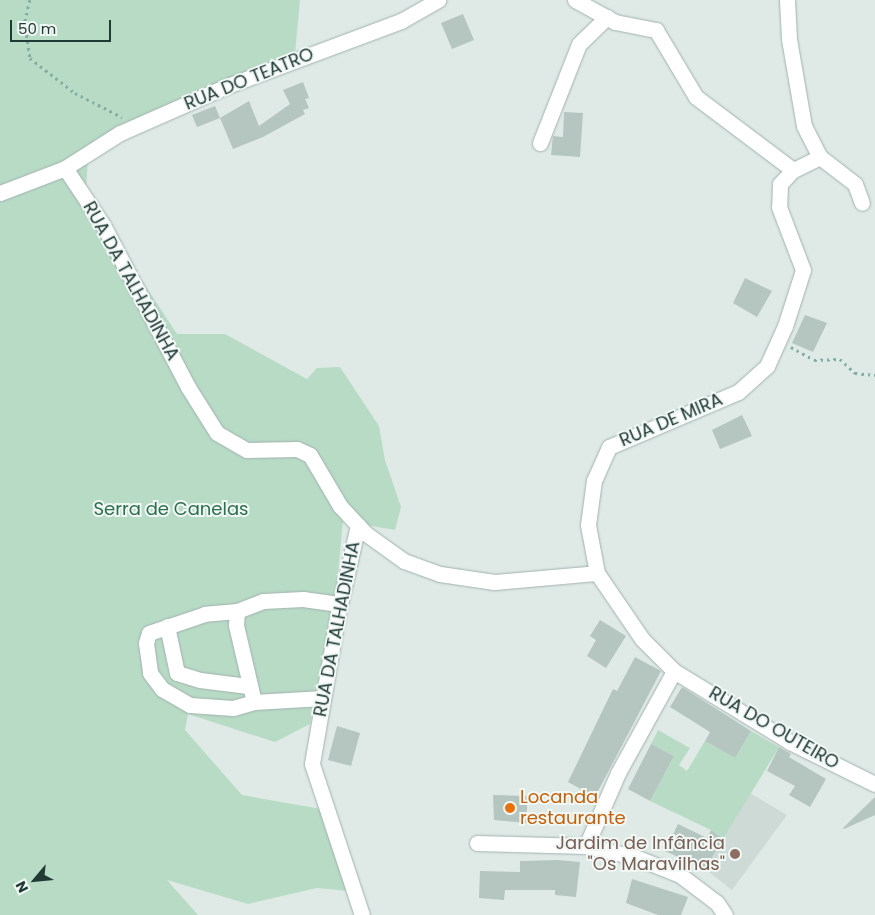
<!DOCTYPE html>
<html>
<head>
<meta charset="utf-8">
<style>
  body { margin:0 }
  #map { position:relative; width:875px; height:915px; overflow:hidden; background:#dfeae7; font-family:Poppins,sans-serif }
  div>[style] { position:absolute }
  .built>* { inset:0; background:#cedad6 }
  .green>* { inset:0; background:#b8dbc6 }
  .building>* { inset:0; background:#b5c5c0 }
  .path>* { height:2.5px; margin-top:-1.25px; transform-origin:0; background:repeating-linear-gradient(90deg,#81ada4 0 2.5px,transparent 0 6.5px) }
  .roads { filter:drop-shadow(0 0 1px #a2b2ae) drop-shadow(0 0 1px #a2b2ae) }
  .minor>* { height:15px; margin:-7.5px; padding:0 7.5px; transform-origin:7.5px; border-radius:7.5px; background:#fff }
  .dots>* { width:14px; height:14px; translate:-50% -50%; box-sizing:border-box; border:2px solid #f0f7f4; border-radius:50% }
  span { translate:-50% -50%; white-space:nowrap; text-align:center; line-height:1.15; -webkit-text-stroke:4px #f0f7f4; paint-order:stroke }
  .street-label { font-size:18px; color:#213a36 }
  .park-label { font-size:18px; color:#2c6f4e }
  .food-label { font-size:18px; color:#c56008 }
  .left { translate:0 -50%; text-align:left }
  .education-label { font-size:18px; color:#785e54 }
  .right { translate:-100% -50%; text-align:right }
  .north { position:absolute; left:10px; top:855px; width:50px; height:50px; -webkit-text-stroke:4px #f0f7f4; paint-order:stroke; rotate:242deg; font-size:14px; font-weight:700; line-height:20px; text-align:center; color:#213a36 }
  .north::after { content:''; display:block; margin:auto; width:18px; height:22px; background:#213a36; clip-path:polygon(50% 0,100% 100%,50% 72%,0 100%) }
  .scale { position:absolute; left:10px; top:20px; width:101px; height:22px; box-sizing:border-box; border:2px solid #213a36; border-top:0; padding-left:6px; font-size:15px; line-height:18px; white-space:nowrap; color:#213a36; -webkit-text-stroke:4px #f0f7f4; paint-order:stroke }
</style>
</head>
<body>
<div id="map">
  <div class="built">
    <i style="clip-path:polygon(750px 793px,787px 815px,732px 890px,705px 869px)"></i>
  </div>
  <div class="green">
    <i style="clip-path:polygon(0 0,300px 0,294px 64px,88px 155px,86px 195px,177px 334px,225px 334px,307px 379px,317px 368px,340px 367px,379px 426px,385px 460px,401px 507px,395px 530px,343px 521px,337px 583px,310px 724px,275px 742px,188px 714px,185px 730px,242px 795px,321px 809px,349px 891px,317px 888px,248px 904px,167px 880px,198px 915px,0 915px)"></i>
    <i style="clip-path:polygon(658px 730px,690px 748px,679px 765px,687px 771px,705px 741px,735px 758px,751px 731px,779px 747px,723px 839px,711px 830px,650px 801px,674px 756px,651px 744px)"></i>
  </div>
  <div class="building">
    <i style="clip-path:polygon(463px 14px,474px 40px,452px 49px,441px 23px)"></i>
    <i style="clip-path:polygon(303px 82px,309px 98px,305px 99px,309px 108px,303px 110px,305px 114px,263px 137px,233px 149px,220px 118px,249px 101px,259px 126px,290px 104px,283px 90px)"></i>
    <i style="clip-path:polygon(215px 106px,220px 118px,197px 127px,192px 115px)"></i>
    <i style="clip-path:polygon(564px 112px,583px 113px,580px 157px,551px 155px,553px 136px,563px 137px)"></i>
    <i style="clip-path:polygon(745px 278px,772px 291px,757px 317px,733px 303px)"></i>
    <i style="clip-path:polygon(805px 315px,827px 323px,813px 352px,792px 343px)"></i>
    <i style="clip-path:polygon(742px 415px,752px 436px,720px 449px,712px 430px)"></i>
    <i style="clip-path:polygon(600px 620px,626px 636px,606px 668px,587px 656px,596px 640px,590px 636px)"></i>
    <i style="clip-path:polygon(635px 657px,661px 671px,595px 797px,568px 782px,613px 689px,617px 691px)"></i>
    <i style="clip-path:polygon(682px 687px,751px 731px,735px 758px,705px 741px,710px 732px,670px 707px)"></i>
    <i style="clip-path:polygon(337px 726px,360px 733px,351px 766px,328px 760px)"></i>
    <i style="clip-path:polygon(651px 744px,674px 756px,650px 801px,628px 789px)"></i>
    <i style="clip-path:polygon(779px 747px,791px 754px,789px 757px,826px 779px,810px 807px,789px 795px,795px 786px,767px 771px)"></i>
    <i style="clip-path:polygon(493px 795px,527px 796px,527px 823px,494px 820px)"></i>
    <i style="clip-path:polygon(875px 797px,875px 815px,844px 829px,843px 828px)"></i>
    <i style="clip-path:polygon(678px 824px,707px 838px,711px 830px,723px 839px,705px 869px,665px 851px)"></i>
    <i style="clip-path:polygon(558px 860px,580px 862px,576px 897px,555px 895px,555px 890px,505px 890px,504px 900px,479px 898px,480px 871px,520px 872px,520px 861px)"></i>
    <i style="clip-path:polygon(632px 879px,688px 897px,681px 915px,658px 915px,626px 903px)"></i>
  </div>
  <div class="path">
    <i style="left:30px;top:0;width:23px;rotate:103deg"></i>
    <i style="left:25px;top:22px;width:36px;rotate:82deg"></i>
    <i style="left:30px;top:58px;width:57px;rotate:37.9deg"></i>
    <i style="left:75px;top:93px;width:53px;rotate:27.1deg"></i>
    <i style="left:791px;top:347px;width:26px;rotate:29deg"></i>
    <i style="left:814px;top:360px;width:26px;rotate:-2deg"></i>
    <i style="left:840px;top:359px;width:21px;rotate:43deg"></i>
    <i style="left:855px;top:373px;width:20px;rotate:6deg"></i>
  </div>
  <div class="roads">
    <div class="minor">
      <i style="left:575px;top:0;width:46px;rotate:28.8deg"></i>
      <i style="left:615px;top:22px;width:42px;rotate:11deg"></i>
      <i style="left:656px;top:30px;width:78px;rotate:59.2deg"></i>
      <i style="left:696px;top:97px;width:121px;rotate:37deg"></i>
      <i style="left:787px;top:0;width:39px;rotate:87deg"></i>
      <i style="left:789px;top:39px;width:88px;rotate:80.2deg"></i>
      <i style="left:804px;top:126px;width:35px;rotate:63deg"></i>
      <i style="left:820px;top:157px;width:44px;rotate:37.6deg"></i>
      <i style="left:855px;top:184px;width:20px;rotate:70deg"></i>
      <i style="left:540px;top:143px;width:106px;rotate:-68.5deg"></i>
      <i style="left:579px;top:44px;width:39px;rotate:-44deg"></i>
      <i style="left:820px;top:157px;width:30px;rotate:154deg"></i>
      <i style="left:793px;top:170px;width:19px;rotate:133deg"></i>
      <i style="left:780px;top:184px;width:23px;rotate:92deg"></i>
      <i style="left:779px;top:207px;width:67px;rotate:69.1deg"></i>
      <i style="left:803px;top:270px;width:59px;rotate:107.8deg"></i>
      <i style="left:785px;top:326px;width:44px;rotate:114.2deg"></i>
      <i style="left:767px;top:366px;width:39px;rotate:138deg"></i>
      <i style="left:738px;top:392px;width:140px;rotate:156.9deg"></i>
      <i style="left:609px;top:447px;width:36px;rotate:114deg"></i>
      <i style="left:594px;top:480px;width:45px;rotate:97.6deg"></i>
      <i style="left:588px;top:525px;width:49px;rotate:79.4deg"></i>
      <i style="left:597px;top:573px;width:80px;rotate:55.7deg"></i>
      <i style="left:642px;top:639px;width:45px;rotate:45deg"></i>
      <i style="left:674px;top:671px;width:136px;rotate:31.5deg"></i>
      <i style="left:790px;top:742px;width:95px;rotate:26.3deg"></i>
      <i style="left:65px;top:168px;width:69px;rotate:56.3deg"></i>
      <i style="left:103px;top:225px;width:183px;rotate:62.3deg"></i>
      <i style="left:188px;top:387px;width:54px;rotate:57.8deg"></i>
      <i style="left:217px;top:433px;width:34px;rotate:30deg"></i>
      <i style="left:247px;top:450px;width:50px;rotate:-1.1deg"></i>
      <i style="left:297px;top:449px;width:14px;rotate:25deg"></i>
      <i style="left:310px;top:455px;width:59px;rotate:59.5deg"></i>
      <i style="left:340px;top:506px;width:37px;rotate:47deg"></i>
      <i style="left:365px;top:533px;width:48px;rotate:35.7deg"></i>
      <i style="left:404px;top:561px;width:38px;rotate:20deg"></i>
      <i style="left:440px;top:574px;width:55px;rotate:8.4deg"></i>
      <i style="left:494px;top:582px;width:103px;rotate:-5deg"></i>
      <i style="left:0;top:193px;width:70px;rotate:-21deg"></i>
      <i style="left:65px;top:168px;width:65px;rotate:-32.5deg"></i>
      <i style="left:120px;top:133px;width:117px;rotate:-23.7deg"></i>
      <i style="left:227px;top:86px;width:186px;rotate:-20.5deg"></i>
      <i style="left:401px;top:21px;width:43px;rotate:-29.6deg"></i>
      <i style="left:358px;top:525px;width:90px;rotate:102.8deg"></i>
      <i style="left:338px;top:613px;width:153px;rotate:99.8deg"></i>
      <i style="left:312px;top:764px;width:159px;rotate:71.7deg"></i>
      <i style="left:237px;top:611px;width:32px;rotate:175deg"></i>
      <i style="left:205px;top:614px;width:59px;rotate:161.3deg"></i>
      <i style="left:149px;top:633px;width:10px;rotate:107deg"></i>
      <i style="left:146px;top:643px;width:30px;rotate:82deg"></i>
      <i style="left:150px;top:673px;width:20px;rotate:53deg"></i>
      <i style="left:162px;top:689px;width:32px;rotate:30deg"></i>
      <i style="left:190px;top:705px;width:43px;rotate:4deg"></i>
      <i style="left:233px;top:708px;width:22px;rotate:-16deg"></i>
      <i style="left:254px;top:702px;width:69px;rotate:-3.3deg"></i>
      <i style="left:167px;top:626px;width:48px;rotate:78deg"></i>
      <i style="left:177px;top:673px;width:24px;rotate:17deg"></i>
      <i style="left:200px;top:680px;width:48px;rotate:7.1deg"></i>
      <i style="left:254px;top:702px;width:79px;rotate:-103.2deg"></i>
      <i style="left:236px;top:625px;width:14px;rotate:-86deg"></i>
      <i style="left:237px;top:611px;width:28px;rotate:-21deg"></i>
      <i style="left:263px;top:601px;width:40px;rotate:-2.9deg"></i>
      <i style="left:303px;top:599px;width:36px;rotate:8deg"></i>
      <i style="left:477px;top:843px;width:109px;rotate:1.6deg"></i>
      <i style="left:586px;top:846px;width:50px;rotate:12.7deg"></i>
      <i style="left:635px;top:857px;width:48px;rotate:21.8deg"></i>
      <i style="left:680px;top:875px;width:46px;rotate:37.1deg"></i>
      <i style="left:717px;top:903px;width:14px;rotate:56deg"></i>
      <i style="left:586px;top:846px;width:80px;rotate:-66.3deg"></i>
      <i style="left:618px;top:773px;width:116px;rotate:-61.2deg"></i>
    </div>
  </div>
  <div class="dots">
    <i style="left:510px;top:808px;background:#e8710a"></i>
    <i style="left:735px;top:854px;background:#8d6e63"></i>
  </div>
  <div class="street-label">
    <span style="left:249px;top:79px;rotate:-22deg">RUA DO TEATRO</span>
    <span style="left:131px;top:281px;rotate:61deg">RUA DA TALHADINHA</span>
    <span style="left:671px;top:420px;rotate:-23deg">RUA DE MIRA</span>
    <span style="left:337px;top:629px;rotate:-79deg">RUA DA TALHADINHA</span>
    <span style="left:774px;top:728px;rotate:30deg">RUA DO OUTEIRO</span>
  </div>
  <div class="park-label">
    <span style="left:171px;top:509px">Serra de Canelas</span>
  </div>
  <div class="food-label">
    <span class="left" style="left:520px;top:808px">Locanda<br>restaurante</span>
  </div>
  <div class="education-label">
    <span class="right" style="left:725px;top:854px">Jardim de Infância<br>"Os Maravilhas"</span>
  </div>
  <div class="north">N</div>
  <div class="scale">50 m</div>
</div>
</body>
</html>
